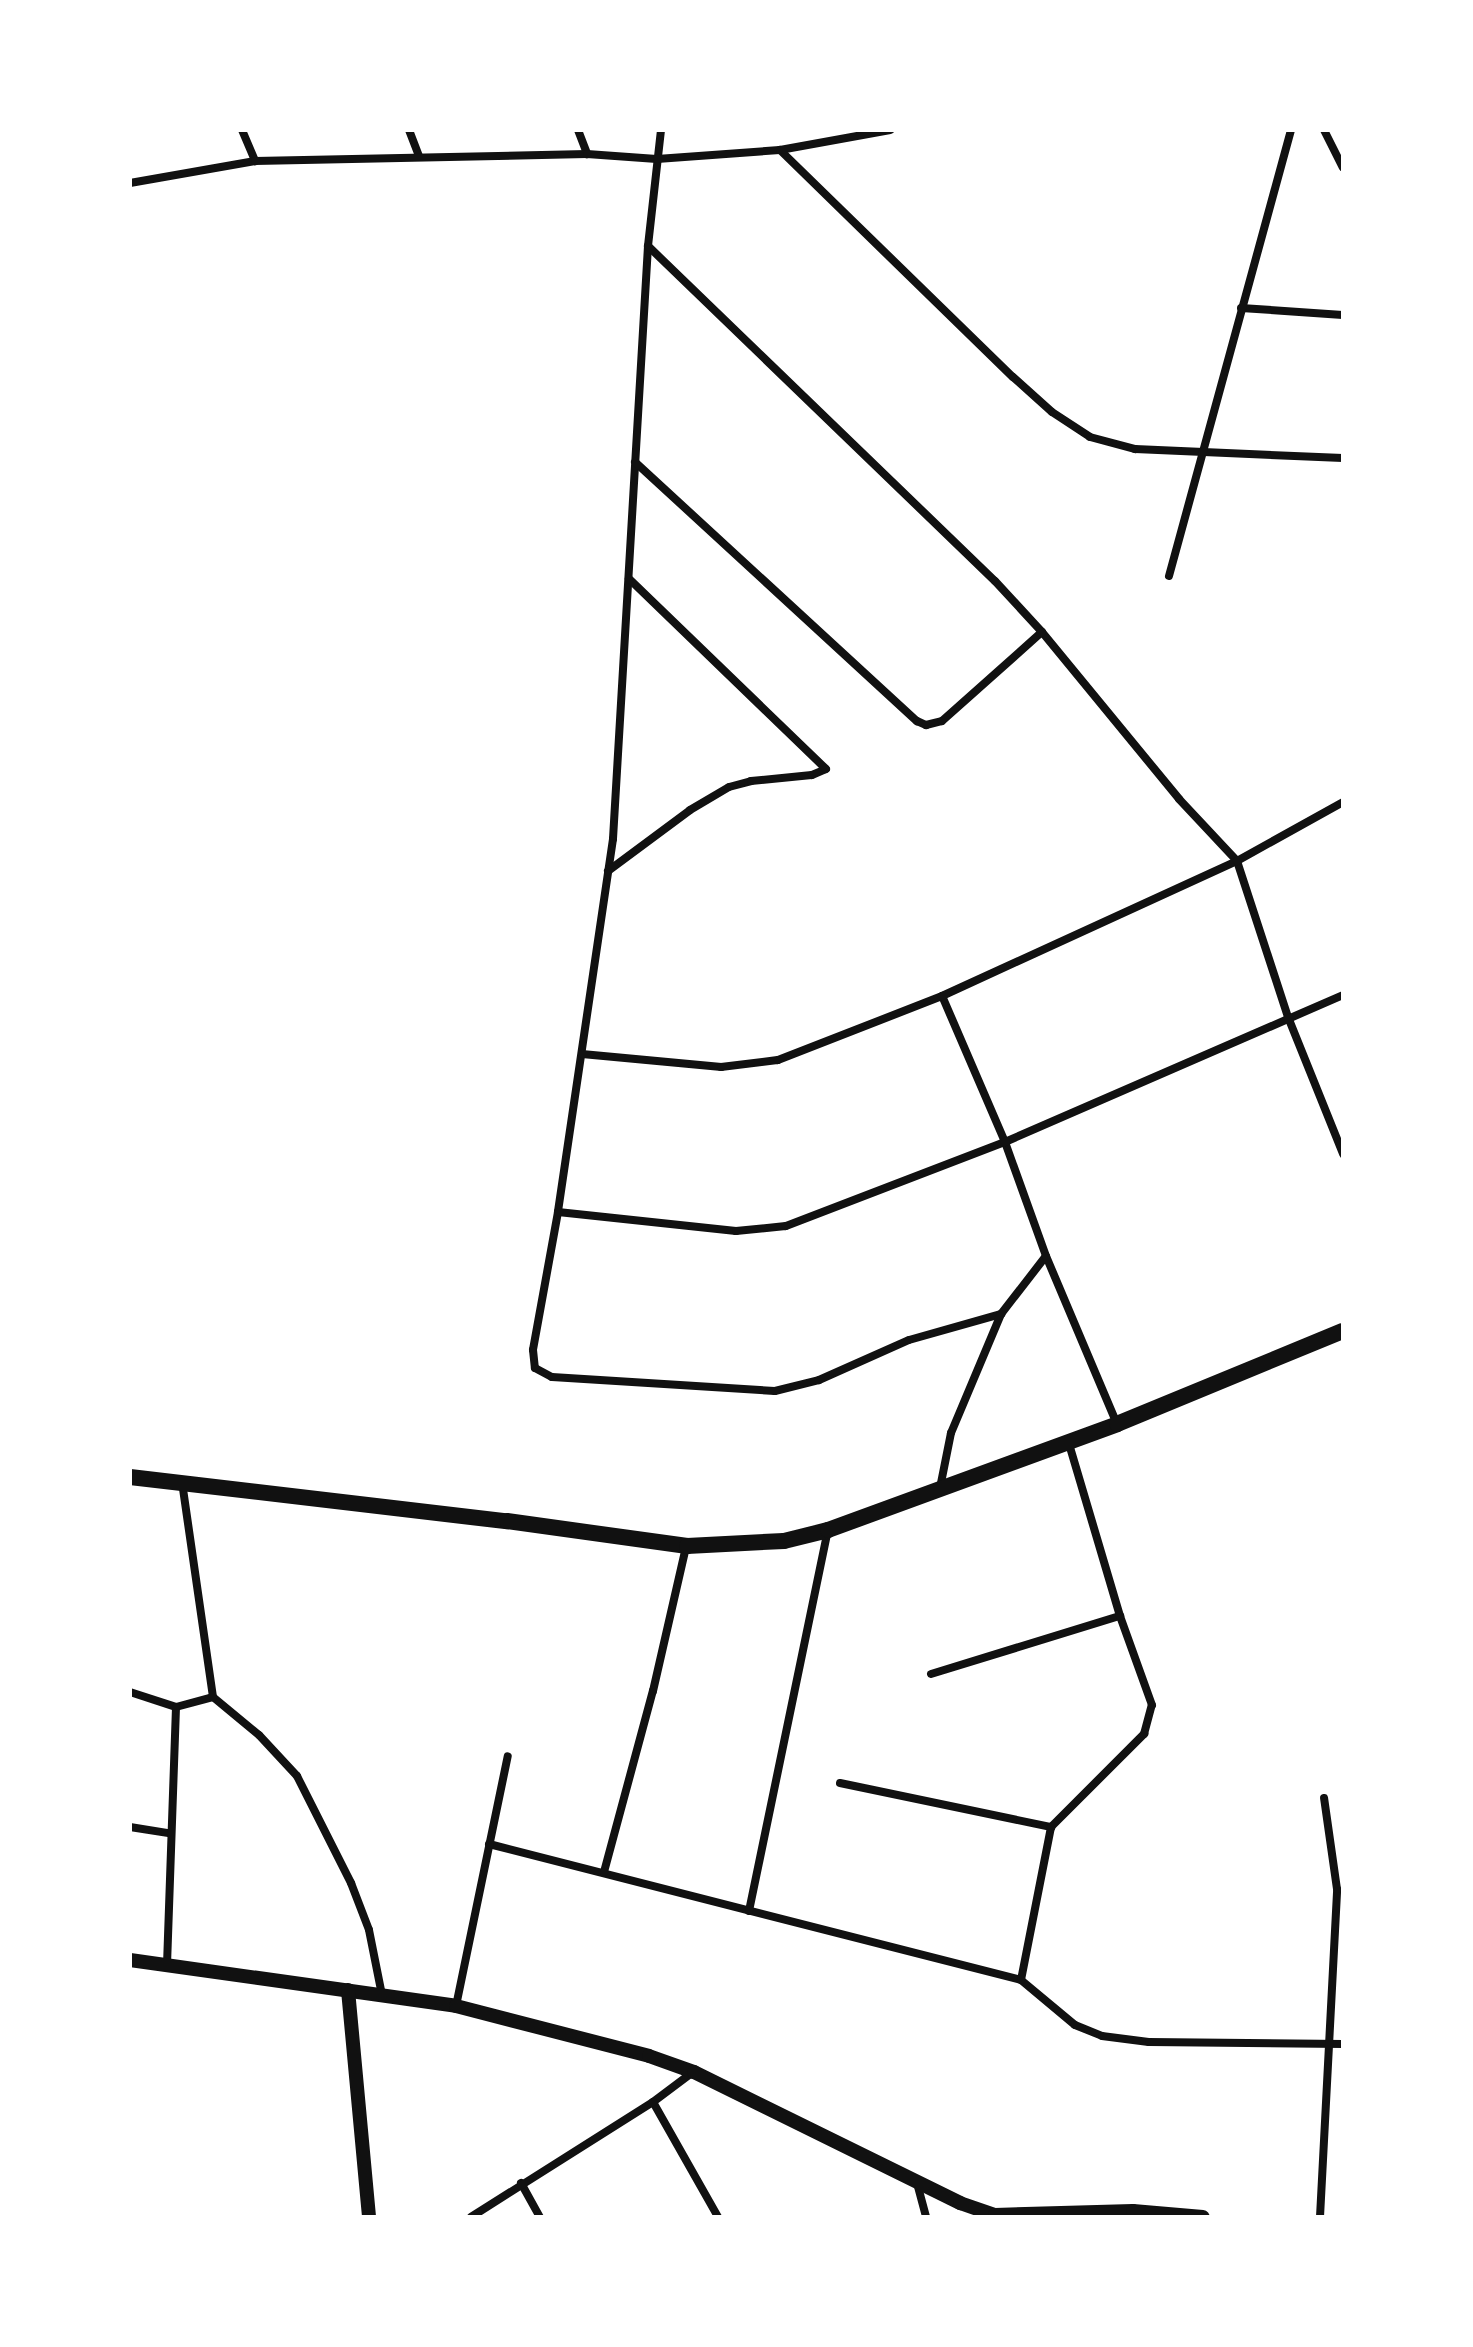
<!DOCTYPE html>
<html>
<head>
<meta charset="utf-8">
<style>
  body { margin:0 }
  #map { position:relative; width:1473px; height:2347px; overflow:hidden; background:#fff; font-family:"Titillium Web",sans-serif }
  div>[style] { position:absolute }
  .minor>* { height:8px; margin:-4px; padding:0 4px; transform-origin:4px; border-radius:4px; background:#111 }
  .tertiary>* { height:14px; margin:-7px; padding:0 7px; transform-origin:7px; border-radius:7px; background:#111 }
  .secondary>* { height:16px; margin:-8px; padding:0 8px; transform-origin:8px; border-radius:8px; background:#111 }
  span { translate:-50% -50%; white-space:nowrap; text-align:center; line-height:1.15; -webkit-text-stroke:7px #fff; paint-order:stroke }
  .frame { position:absolute; inset:0; border:132px solid #fff; pointer-events:none }
</style>
</head>
<body>
<div id="map">
  <div class="minor">
    <i style="left:242px;top:130px;width:34px;rotate:67deg"></i>
    <i style="left:409px;top:130px;width:28px;rotate:69deg"></i>
    <i style="left:578px;top:130px;width:26px;rotate:69deg"></i>
    <i style="left:661px;top:130px;width:117px;rotate:96.4deg"></i>
    <i style="left:648px;top:246px;width:594px;rotate:93.38deg"></i>
    <i style="left:613px;top:839px;width:377px;rotate:98.4deg"></i>
    <i style="left:558px;top:1212px;width:140px;rotate:100.3deg"></i>
    <i style="left:533px;top:1350px;width:18px;rotate:84deg"></i>
    <i style="left:535px;top:1368px;width:19px;rotate:28deg"></i>
    <i style="left:552px;top:1377px;width:223px;rotate:3.6deg"></i>
    <i style="left:775px;top:1391px;width:45px;rotate:-14deg"></i>
    <i style="left:819px;top:1380px;width:98px;rotate:-24deg"></i>
    <i style="left:909px;top:1340px;width:96px;rotate:-15.8deg"></i>
    <i style="left:1001px;top:1314px;width:73px;rotate:-52.2deg"></i>
    <i style="left:1046px;top:1256px;width:121px;rotate:-109.8deg"></i>
    <i style="left:1005px;top:1142px;width:159px;rotate:-113.3deg"></i>
    <i style="left:1324px;top:130px;width:42px;rotate:63.4deg"></i>
    <i style="left:780px;top:150px;width:325px;rotate:44.3deg"></i>
    <i style="left:1013px;top:377px;width:52px;rotate:41.9deg"></i>
    <i style="left:1052px;top:412px;width:45px;rotate:33.3deg"></i>
    <i style="left:1090px;top:437px;width:47px;rotate:14.9deg"></i>
    <i style="left:1135px;top:449px;width:208px;rotate:2.5deg"></i>
    <i style="left:130px;top:183px;width:127px;rotate:-10deg"></i>
    <i style="left:255px;top:161px;width:332px;rotate:-1.2deg"></i>
    <i style="left:587px;top:154px;width:70px;rotate:4.1deg"></i>
    <i style="left:657px;top:159px;width:123px;rotate:-4.2deg"></i>
    <i style="left:780px;top:150px;width:112px;rotate:-10.3deg"></i>
    <i style="left:648px;top:246px;width:482px;rotate:44deg"></i>
    <i style="left:995px;top:581px;width:69px;rotate:47.3deg"></i>
    <i style="left:1042px;top:632px;width:216px;rotate:50.6deg"></i>
    <i style="left:1179px;top:799px;width:85px;rotate:46.9deg"></i>
    <i style="left:1237px;top:861px;width:164px;rotate:71.9deg"></i>
    <i style="left:1288px;top:1017px;width:148px;rotate:68.1deg"></i>
    <i style="left:1241px;top:308px;width:102px;rotate:3.9deg"></i>
    <i style="left:635px;top:462px;width:383px;rotate:42.6deg"></i>
    <i style="left:917px;top:721px;width:10px;rotate:24deg"></i>
    <i style="left:926px;top:725px;width:16px;rotate:-14deg"></i>
    <i style="left:942px;top:721px;width:134px;rotate:-41.7deg"></i>
    <i style="left:1169px;top:576px;width:462px;rotate:-74.7deg"></i>
    <i style="left:608px;top:871px;width:102px;rotate:-36.6deg"></i>
    <i style="left:690px;top:810px;width:45px;rotate:-30.5deg"></i>
    <i style="left:729px;top:787px;width:23px;rotate:-15deg"></i>
    <i style="left:751px;top:781px;width:61px;rotate:-5.6deg"></i>
    <i style="left:812px;top:775px;width:15px;rotate:-23deg"></i>
    <i style="left:826px;top:769px;width:274px;rotate:-136deg"></i>
    <i style="left:582px;top:1054px;width:140px;rotate:5.3deg"></i>
    <i style="left:721px;top:1067px;width:57px;rotate:-7deg"></i>
    <i style="left:778px;top:1060px;width:176px;rotate:-21.3deg"></i>
    <i style="left:942px;top:996px;width:324px;rotate:-24.6deg"></i>
    <i style="left:1237px;top:861px;width:121px;rotate:-29.1deg"></i>
    <i style="left:558px;top:1212px;width:179px;rotate:6.1deg"></i>
    <i style="left:736px;top:1231px;width:50px;rotate:-5.7deg"></i>
    <i style="left:786px;top:1226px;width:235px;rotate:-21deg"></i>
    <i style="left:1005px;top:1142px;width:369px;rotate:-23.5deg"></i>
    <i style="left:1046px;top:1256px;width:182px;rotate:67.1deg"></i>
    <i style="left:940px;top:1488px;width:56px;rotate:-78.7deg"></i>
    <i style="left:951px;top:1433px;width:129px;rotate:-67.2deg"></i>
    <i style="left:931px;top:1674px;width:198px;rotate:-17.1deg"></i>
    <i style="left:130px;top:1692px;width:48px;rotate:18.1deg"></i>
    <i style="left:213px;top:1697px;width:60px;rotate:39.6deg"></i>
    <i style="left:259px;top:1735px;width:56px;rotate:47.2deg"></i>
    <i style="left:297px;top:1776px;width:120px;rotate:63.2deg"></i>
    <i style="left:351px;top:1883px;width:50px;rotate:69deg"></i>
    <i style="left:369px;top:1930px;width:66px;rotate:78.7deg"></i>
    <i style="left:176px;top:1707px;width:38px;rotate:-15deg"></i>
    <i style="left:213px;top:1697px;width:216px;rotate:-98.2deg"></i>
    <i style="left:840px;top:1783px;width:216px;rotate:11.8deg"></i>
    <i style="left:130px;top:1827px;width:39px;rotate:9deg"></i>
    <i style="left:489px;top:1844px;width:549px;rotate:14.34deg"></i>
    <i style="left:1021px;top:1980px;width:70px;rotate:39.8deg"></i>
    <i style="left:1075px;top:2025px;width:29px;rotate:22deg"></i>
    <i style="left:1102px;top:2036px;width:47px;rotate:7.3deg"></i>
    <i style="left:1149px;top:2042px;width:194px;rotate:0.6deg"></i>
    <i style="left:604px;top:1872px;width:188px;rotate:-74.9deg"></i>
    <i style="left:653px;top:1691px;width:148px;rotate:-77.1deg"></i>
    <i style="left:749px;top:1911px;width:388px;rotate:-78.3deg"></i>
    <i style="left:167px;top:1965px;width:258px;rotate:-88deg"></i>
    <i style="left:1021px;top:1980px;width:156px;rotate:-78.9deg"></i>
    <i style="left:1051px;top:1827px;width:132px;rotate:-45deg"></i>
    <i style="left:1144px;top:1734px;width:30px;rotate:-75deg"></i>
    <i style="left:1152px;top:1705px;width:95px;rotate:-109.8deg"></i>
    <i style="left:1120px;top:1616px;width:184px;rotate:-106.5deg"></i>
    <i style="left:456px;top:2006px;width:255px;rotate:-78.3deg"></i>
    <i style="left:693px;top:2072px;width:50px;rotate:143.1deg"></i>
    <i style="left:653px;top:2102px;width:132px;rotate:60.5deg"></i>
    <i style="left:521px;top:2183px;width:39px;rotate:61deg"></i>
    <i style="left:917px;top:2183px;width:35px;rotate:75deg"></i>
    <i style="left:471px;top:2217px;width:215px;rotate:-32.3deg"></i>
    <i style="left:1320px;top:2217px;width:328px;rotate:-87deg"></i>
    <i style="left:1337px;top:1889px;width:92px;rotate:-98.1deg"></i>
  </div>
  <div class="tertiary">
    <i style="left:130px;top:1960px;width:329px;rotate:8deg"></i>
    <i style="left:456px;top:2006px;width:199px;rotate:14.5deg"></i>
    <i style="left:649px;top:2056px;width:48px;rotate:19.6deg"></i>
    <i style="left:694px;top:2072px;width:297px;rotate:26.2deg"></i>
    <i style="left:960px;top:2203px;width:37px;rotate:19deg"></i>
    <i style="left:995px;top:2215px;width:138px;rotate:-1.7deg"></i>
    <i style="left:1133px;top:2211px;width:70px;rotate:4.9deg"></i>
    <i style="left:348px;top:1990px;width:228px;rotate:84.7deg"></i>
  </div>
  <div class="secondary">
    <i style="left:130px;top:1477px;width:380px;rotate:6.7deg"></i>
    <i style="left:507px;top:1521px;width:182px;rotate:7.9deg"></i>
    <i style="left:687px;top:1546px;width:97px;rotate:-3deg"></i>
    <i style="left:784px;top:1541px;width:45px;rotate:-14deg"></i>
    <i style="left:828px;top:1530px;width:308px;rotate:-20.1deg"></i>
    <i style="left:1117px;top:1424px;width:244px;rotate:-22.4deg"></i>
  </div>
  <div class="frame"></div>
</div>
</body>
</html>
